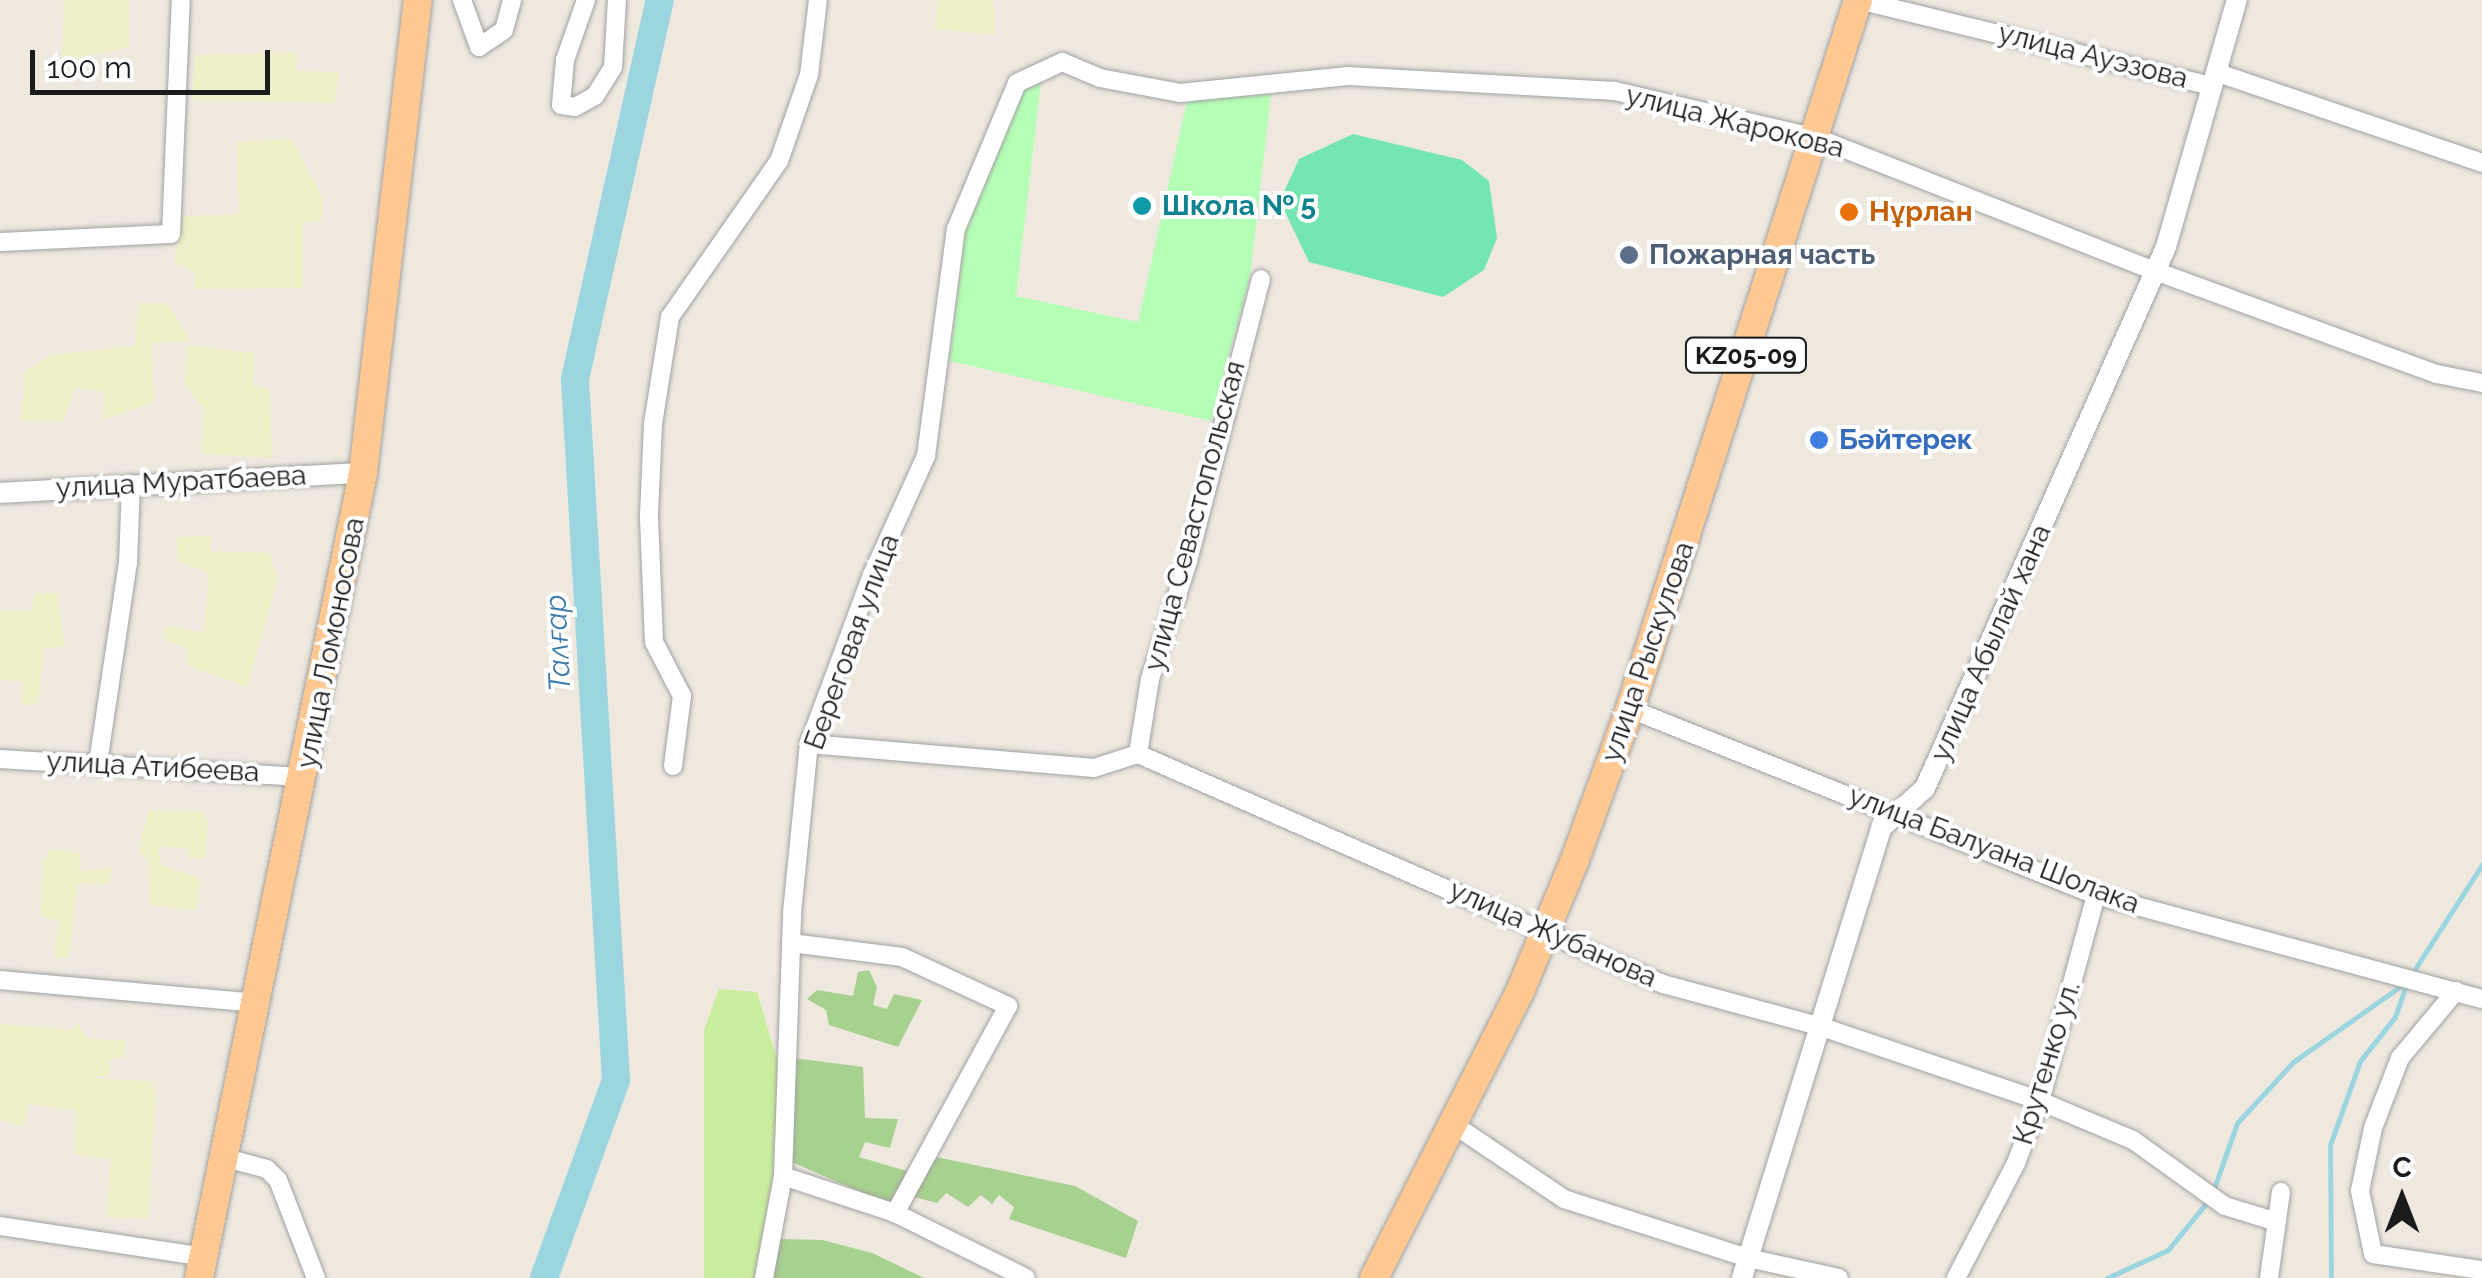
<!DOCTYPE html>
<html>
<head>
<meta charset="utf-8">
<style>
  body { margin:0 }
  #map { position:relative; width:2482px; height:1278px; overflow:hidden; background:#eee8df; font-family:Raleway,sans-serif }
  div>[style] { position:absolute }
  .farmland>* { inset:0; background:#efefc7 }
  .grass>* { inset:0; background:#cbee9e }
  .forest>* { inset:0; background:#a7d18f }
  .park>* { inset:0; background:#b5feb6 }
  .pitch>* { inset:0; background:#74e6b2 }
  .stream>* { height:5px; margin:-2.5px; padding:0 2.5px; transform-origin:2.5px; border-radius:2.5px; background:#9ad5e0 }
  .river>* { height:28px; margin:-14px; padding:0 14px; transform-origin:14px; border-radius:14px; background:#9ad5e0 }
  .roads { filter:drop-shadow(0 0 2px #a2a2a2) drop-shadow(0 0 2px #a2a2a2) }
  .minor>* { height:18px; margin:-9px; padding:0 9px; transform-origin:9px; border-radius:9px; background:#fff }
  .tertiary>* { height:20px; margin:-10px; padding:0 10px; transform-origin:10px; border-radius:10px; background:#fff }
  .primary>* { height:28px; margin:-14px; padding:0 14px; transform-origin:14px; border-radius:14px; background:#ffc892 }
  .dots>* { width:28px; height:28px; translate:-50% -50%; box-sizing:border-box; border:5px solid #fff; border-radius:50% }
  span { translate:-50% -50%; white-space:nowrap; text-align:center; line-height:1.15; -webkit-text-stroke:8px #fff; paint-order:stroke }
  .shield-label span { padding:2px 8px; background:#fff; border:2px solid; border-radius:8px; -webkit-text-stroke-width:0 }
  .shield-label { font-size:25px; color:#1b1b1b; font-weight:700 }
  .street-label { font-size:28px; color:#1b1b1b }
  .culture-label { font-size:28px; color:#0d838f; font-weight:700 }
  .left { translate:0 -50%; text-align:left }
  .food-label { font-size:28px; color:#c56008; font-weight:700 }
  .service-label { font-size:28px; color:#4e5e75; font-weight:700 }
  .shop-label { font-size:28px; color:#366cbe; font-weight:700 }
  .water-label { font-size:30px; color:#3e7baa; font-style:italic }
  .north { position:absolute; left:2352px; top:1148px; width:100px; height:100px; -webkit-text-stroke:8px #fff; paint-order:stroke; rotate:0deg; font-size:28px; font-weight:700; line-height:40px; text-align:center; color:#1b1b1b }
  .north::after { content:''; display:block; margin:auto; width:35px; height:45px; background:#1b1b1b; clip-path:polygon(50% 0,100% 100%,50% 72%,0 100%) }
  .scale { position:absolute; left:30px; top:50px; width:240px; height:45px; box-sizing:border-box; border:5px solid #1b1b1b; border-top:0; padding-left:12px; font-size:30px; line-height:35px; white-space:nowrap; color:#1b1b1b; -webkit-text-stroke:8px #fff; paint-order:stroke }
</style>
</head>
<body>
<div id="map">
  <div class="farmland">
    <i style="clip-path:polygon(64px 0,129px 0,129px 47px,62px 61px)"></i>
    <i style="clip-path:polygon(938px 0,993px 0,995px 35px,935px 29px)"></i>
    <i style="clip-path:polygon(297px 52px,296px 71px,339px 72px,335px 103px,192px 100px,195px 55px)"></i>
    <i style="clip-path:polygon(292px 139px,323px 198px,321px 220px,303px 223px,303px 288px,194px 289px,195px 272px,174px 261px,184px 216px,239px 214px,237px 142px)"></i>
    <i style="clip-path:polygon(139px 303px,167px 303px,191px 341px,152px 343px,154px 402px,103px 420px,104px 392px,75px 388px,63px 421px,21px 420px,25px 371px,51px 355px,134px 346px)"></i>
    <i style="clip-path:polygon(186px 345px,254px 353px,253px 387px,270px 389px,272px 458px,201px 454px,203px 407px,185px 385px)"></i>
    <i style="clip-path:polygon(211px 535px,211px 551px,269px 553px,278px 579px,247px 687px,186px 665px,186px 647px,163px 640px,167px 626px,204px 632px,209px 573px,178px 561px,176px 538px)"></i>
    <i style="clip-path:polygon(35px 593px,57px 593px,65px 647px,44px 648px,38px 704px,22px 706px,23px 681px,0 680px,0 611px,31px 611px)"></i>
    <i style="clip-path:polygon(148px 811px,202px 812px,208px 822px,205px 858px,188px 859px,187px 848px,158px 846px,161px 865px,200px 878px,197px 910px,150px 905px,149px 863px,139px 849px)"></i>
    <i style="clip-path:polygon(51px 849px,80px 854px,80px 871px,113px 868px,108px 884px,77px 883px,69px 958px,54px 957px,59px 921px,41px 917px,42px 861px)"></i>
    <i style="clip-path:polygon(78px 1022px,85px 1038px,126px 1041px,124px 1057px,110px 1059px,109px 1075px,88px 1078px,150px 1081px,156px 1091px,148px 1219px,106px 1217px,111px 1159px,74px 1154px,75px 1110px,29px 1104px,23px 1127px,0 1120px,0 1024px,73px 1030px)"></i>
  </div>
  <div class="grass">
    <i style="clip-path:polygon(719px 989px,757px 992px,780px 1070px,776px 1212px,764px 1278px,704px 1278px,704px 1030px)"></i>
  </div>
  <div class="forest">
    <i style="clip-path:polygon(869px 970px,877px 987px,873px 1005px,887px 1009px,894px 994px,922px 1000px,898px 1047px,829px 1025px,826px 1010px,807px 999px,817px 990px,853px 996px,858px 972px)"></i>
    <i style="clip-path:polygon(794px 1058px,863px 1067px,865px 1118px,898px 1119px,890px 1148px,865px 1142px,859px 1157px,910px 1172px,892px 1206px,783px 1158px)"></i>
    <i style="clip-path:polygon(936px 1157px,1075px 1186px,1138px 1221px,1126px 1258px,1009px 1219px,1014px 1207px,999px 1195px,992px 1204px,981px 1195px,968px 1207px,946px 1193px,937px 1203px,910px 1196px)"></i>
    <i style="clip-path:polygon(779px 1239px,822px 1240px,872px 1253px,924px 1278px,772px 1278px)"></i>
  </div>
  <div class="park">
    <i style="clip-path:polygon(1041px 82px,1016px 296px,1138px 322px,1187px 100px,1271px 94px,1250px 277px,1211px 421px,950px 361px,964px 235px,1023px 91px)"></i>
  </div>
  <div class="pitch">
    <i style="clip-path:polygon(1353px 134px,1462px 160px,1489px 181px,1497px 238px,1484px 270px,1443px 297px,1309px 262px,1285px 212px,1284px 192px,1299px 159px)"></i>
  </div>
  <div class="stream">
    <i style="left:2411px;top:975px;width:131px;rotate:-57.2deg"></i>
    <i style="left:2107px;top:1278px;width:67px;rotate:-24.7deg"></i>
    <i style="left:2168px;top:1250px;width:68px;rotate:-50.9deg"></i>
    <i style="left:2211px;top:1197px;width:78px;rotate:-70.6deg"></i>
    <i style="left:2237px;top:1123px;width:83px;rotate:-47.4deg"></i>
    <i style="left:2293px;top:1062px;width:137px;rotate:-35.2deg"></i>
    <i style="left:2331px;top:1278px;width:133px;rotate:-90.4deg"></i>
    <i style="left:2330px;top:1145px;width:89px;rotate:-70.3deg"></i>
    <i style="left:2360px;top:1061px;width:56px;rotate:-51.5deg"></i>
    <i style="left:2395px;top:1017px;width:34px;rotate:-71deg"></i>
  </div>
  <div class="river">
    <i style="left:544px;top:1278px;width:211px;rotate:-70deg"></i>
    <i style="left:616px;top:1080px;width:702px;rotate:-93.35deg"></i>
    <i style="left:575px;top:379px;width:388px;rotate:-77.4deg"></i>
  </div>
  <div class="roads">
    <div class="minor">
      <i style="left:462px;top:0;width:50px;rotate:70.1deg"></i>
      <i style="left:479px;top:47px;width:30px;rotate:-34deg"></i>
      <i style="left:504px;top:30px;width:31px;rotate:-75deg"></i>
      <i style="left:586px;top:0;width:64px;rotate:109.3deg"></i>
      <i style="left:565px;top:60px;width:45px;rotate:95.1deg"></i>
      <i style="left:561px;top:105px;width:14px;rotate:8deg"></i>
      <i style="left:575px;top:107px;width:23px;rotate:-29deg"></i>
      <i style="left:595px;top:96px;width:34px;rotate:-58deg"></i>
      <i style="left:613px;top:67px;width:67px;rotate:-86.6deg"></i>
      <i style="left:1858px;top:0;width:364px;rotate:13.7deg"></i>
      <i style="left:2218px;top:73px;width:279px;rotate:18.8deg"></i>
      <i style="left:0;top:242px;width:171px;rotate:-2.7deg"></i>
      <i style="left:171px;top:234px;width:234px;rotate:-87.6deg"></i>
      <i style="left:1630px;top:709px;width:502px;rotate:21.76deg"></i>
      <i style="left:2096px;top:895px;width:400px;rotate:15.1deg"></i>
      <i style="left:809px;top:744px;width:286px;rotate:4.8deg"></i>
      <i style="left:1094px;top:768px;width:46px;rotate:-17.7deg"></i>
      <i style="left:1138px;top:754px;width:573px;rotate:23.66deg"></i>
      <i style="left:1663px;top:984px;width:165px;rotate:15.1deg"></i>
      <i style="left:1822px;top:1027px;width:230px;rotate:18.7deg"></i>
      <i style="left:2040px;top:1101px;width:101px;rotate:22.8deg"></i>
      <i style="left:2133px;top:1140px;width:113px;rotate:35.7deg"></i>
      <i style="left:2225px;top:1206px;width:54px;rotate:17.1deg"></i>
      <i style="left:1138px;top:754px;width:76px;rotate:-80.9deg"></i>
      <i style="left:1150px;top:679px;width:124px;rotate:-72.1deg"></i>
      <i style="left:1188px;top:561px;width:291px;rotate:-75.5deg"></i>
      <i style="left:0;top:759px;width:306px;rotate:3.4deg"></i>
      <i style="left:98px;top:763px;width:202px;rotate:-81.5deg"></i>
      <i style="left:128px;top:563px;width:79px;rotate:-87.8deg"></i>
      <i style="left:673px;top:766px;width:71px;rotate:-82.7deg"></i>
      <i style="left:682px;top:696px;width:61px;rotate:-117.4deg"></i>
      <i style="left:654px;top:642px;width:127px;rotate:-92.3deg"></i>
      <i style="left:649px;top:515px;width:91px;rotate:-87.5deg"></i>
      <i style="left:653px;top:424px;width:108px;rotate:-81deg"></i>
      <i style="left:670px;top:317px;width:190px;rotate:-55.1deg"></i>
      <i style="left:779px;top:161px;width:91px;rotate:-70.8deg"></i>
      <i style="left:809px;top:75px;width:76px;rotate:-83.2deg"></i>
      <i style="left:791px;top:943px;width:112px;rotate:7.2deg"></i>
      <i style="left:902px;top:957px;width:117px;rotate:24.8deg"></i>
      <i style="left:1008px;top:1006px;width:236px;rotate:118.6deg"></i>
      <i style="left:0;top:980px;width:261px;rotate:5.1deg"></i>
      <i style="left:2456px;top:991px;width:87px;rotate:129.9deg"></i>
      <i style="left:2400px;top:1058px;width:75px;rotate:111.1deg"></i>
      <i style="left:2373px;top:1128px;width:64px;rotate:101.7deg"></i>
      <i style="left:2360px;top:1191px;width:64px;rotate:78.3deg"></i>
      <i style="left:2373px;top:1254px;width:110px;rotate:8.4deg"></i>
      <i style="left:1453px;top:1124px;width:134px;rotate:34deg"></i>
      <i style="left:1564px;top:1199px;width:193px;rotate:17.8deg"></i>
      <i style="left:1748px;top:1258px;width:93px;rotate:12.4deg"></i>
      <i style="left:226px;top:1158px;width:42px;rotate:15deg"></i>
      <i style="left:267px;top:1169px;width:16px;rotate:45deg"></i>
      <i style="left:278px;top:1180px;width:105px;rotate:68.8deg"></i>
      <i style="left:783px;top:1176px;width:118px;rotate:18.3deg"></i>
      <i style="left:895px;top:1213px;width:146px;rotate:26.4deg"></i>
      <i style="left:0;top:1226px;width:206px;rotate:8.6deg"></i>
      <i style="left:764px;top:1278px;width:104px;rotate:-79.4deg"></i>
      <i style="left:783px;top:1176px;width:263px;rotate:-88deg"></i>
      <i style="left:792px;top:913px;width:170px;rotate:-84.3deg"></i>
      <i style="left:809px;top:744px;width:180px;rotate:-69.6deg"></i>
      <i style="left:872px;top:575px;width:131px;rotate:-65.6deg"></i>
      <i style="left:926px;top:456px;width:229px;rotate:-82.5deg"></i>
      <i style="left:956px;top:229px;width:158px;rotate:-67.3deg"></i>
      <i style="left:1017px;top:83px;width:50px;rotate:-25deg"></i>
      <i style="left:1062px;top:62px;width:41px;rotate:22.8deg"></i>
      <i style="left:1100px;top:78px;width:81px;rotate:10.6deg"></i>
      <i style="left:1180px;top:93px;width:169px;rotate:-5.8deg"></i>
      <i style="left:1348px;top:76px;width:267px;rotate:3.2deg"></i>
      <i style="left:1615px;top:91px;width:207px;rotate:13.1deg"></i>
      <i style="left:1817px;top:138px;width:363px;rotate:21.5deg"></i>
      <i style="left:2155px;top:271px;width:300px;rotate:20.1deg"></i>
      <i style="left:2437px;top:374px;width:46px;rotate:11.3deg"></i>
      <i style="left:1956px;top:1278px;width:130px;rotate:-62.4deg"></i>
      <i style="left:2016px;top:1163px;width:66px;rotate:-68.8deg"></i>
      <i style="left:2040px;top:1101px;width:213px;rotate:-74.8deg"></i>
      <i style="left:2269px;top:1278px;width:87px;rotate:-82.1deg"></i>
    </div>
    <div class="tertiary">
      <i style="left:0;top:493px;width:364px;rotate:-3.2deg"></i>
      <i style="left:1742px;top:1278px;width:471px;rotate:-72.8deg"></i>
      <i style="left:1881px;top:828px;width:59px;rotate:-42.3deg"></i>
      <i style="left:1925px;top:788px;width:592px;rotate:-65.99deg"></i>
      <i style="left:2166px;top:247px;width:257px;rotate:-74deg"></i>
    </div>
    <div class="primary">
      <i style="left:199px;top:1278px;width:822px;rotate:-78.48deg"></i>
      <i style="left:363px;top:473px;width:476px;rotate:-83.4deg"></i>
      <i style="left:1374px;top:1278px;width:324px;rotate:-63deg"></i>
      <i style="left:1521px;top:989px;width:138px;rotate:-67.3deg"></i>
      <i style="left:1574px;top:862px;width:163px;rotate:-69.9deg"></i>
      <i style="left:1630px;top:709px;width:745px;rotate:-72.17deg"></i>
    </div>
  </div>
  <div class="dots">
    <i style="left:1142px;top:206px;background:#0f9aa8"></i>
    <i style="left:1849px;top:212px;background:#e8710a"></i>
    <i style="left:1629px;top:255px;background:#5c6f8a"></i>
    <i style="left:1819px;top:440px;background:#3f7fe0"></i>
  </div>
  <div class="shield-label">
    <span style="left:1746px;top:355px">KZ05-09</span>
  </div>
  <div class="street-label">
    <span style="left:2093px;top:56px;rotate:14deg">улица Ауэзова</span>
    <span style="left:1735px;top:122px;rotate:14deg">улица Жарокова</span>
    <span style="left:181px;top:482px;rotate:-3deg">улица Муратбаева</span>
    <span style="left:1195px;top:516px;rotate:-75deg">улица Севастопольская</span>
    <span style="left:852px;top:642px;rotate:-70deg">Береговая улица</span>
    <span style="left:331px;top:643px;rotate:-79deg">улица Ломоносова</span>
    <span style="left:1991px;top:643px;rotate:-66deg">улица Абылай хана</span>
    <span style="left:1648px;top:652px;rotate:-71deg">улица Рыскулова</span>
    <span style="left:153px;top:767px;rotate:3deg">улица Атибеева</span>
    <span style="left:1994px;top:850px;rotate:21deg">улица Балуана Шолака</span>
    <span style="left:1553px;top:934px;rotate:24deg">улица Жубанова</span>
    <span style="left:2047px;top:1063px;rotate:-73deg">Крутенко ул.</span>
  </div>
  <div class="culture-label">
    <span class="left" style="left:1162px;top:206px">Школа № 5</span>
  </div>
  <div class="food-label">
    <span class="left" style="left:1869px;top:212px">Нұрлан</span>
  </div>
  <div class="service-label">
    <span class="left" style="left:1649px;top:255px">Пожарная часть</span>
  </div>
  <div class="shop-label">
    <span class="left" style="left:1839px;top:440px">Бәйтерек</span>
  </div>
  <div class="water-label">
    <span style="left:558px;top:643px;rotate:-93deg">Талғар</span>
  </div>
  <div class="north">С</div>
  <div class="scale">100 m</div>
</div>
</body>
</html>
